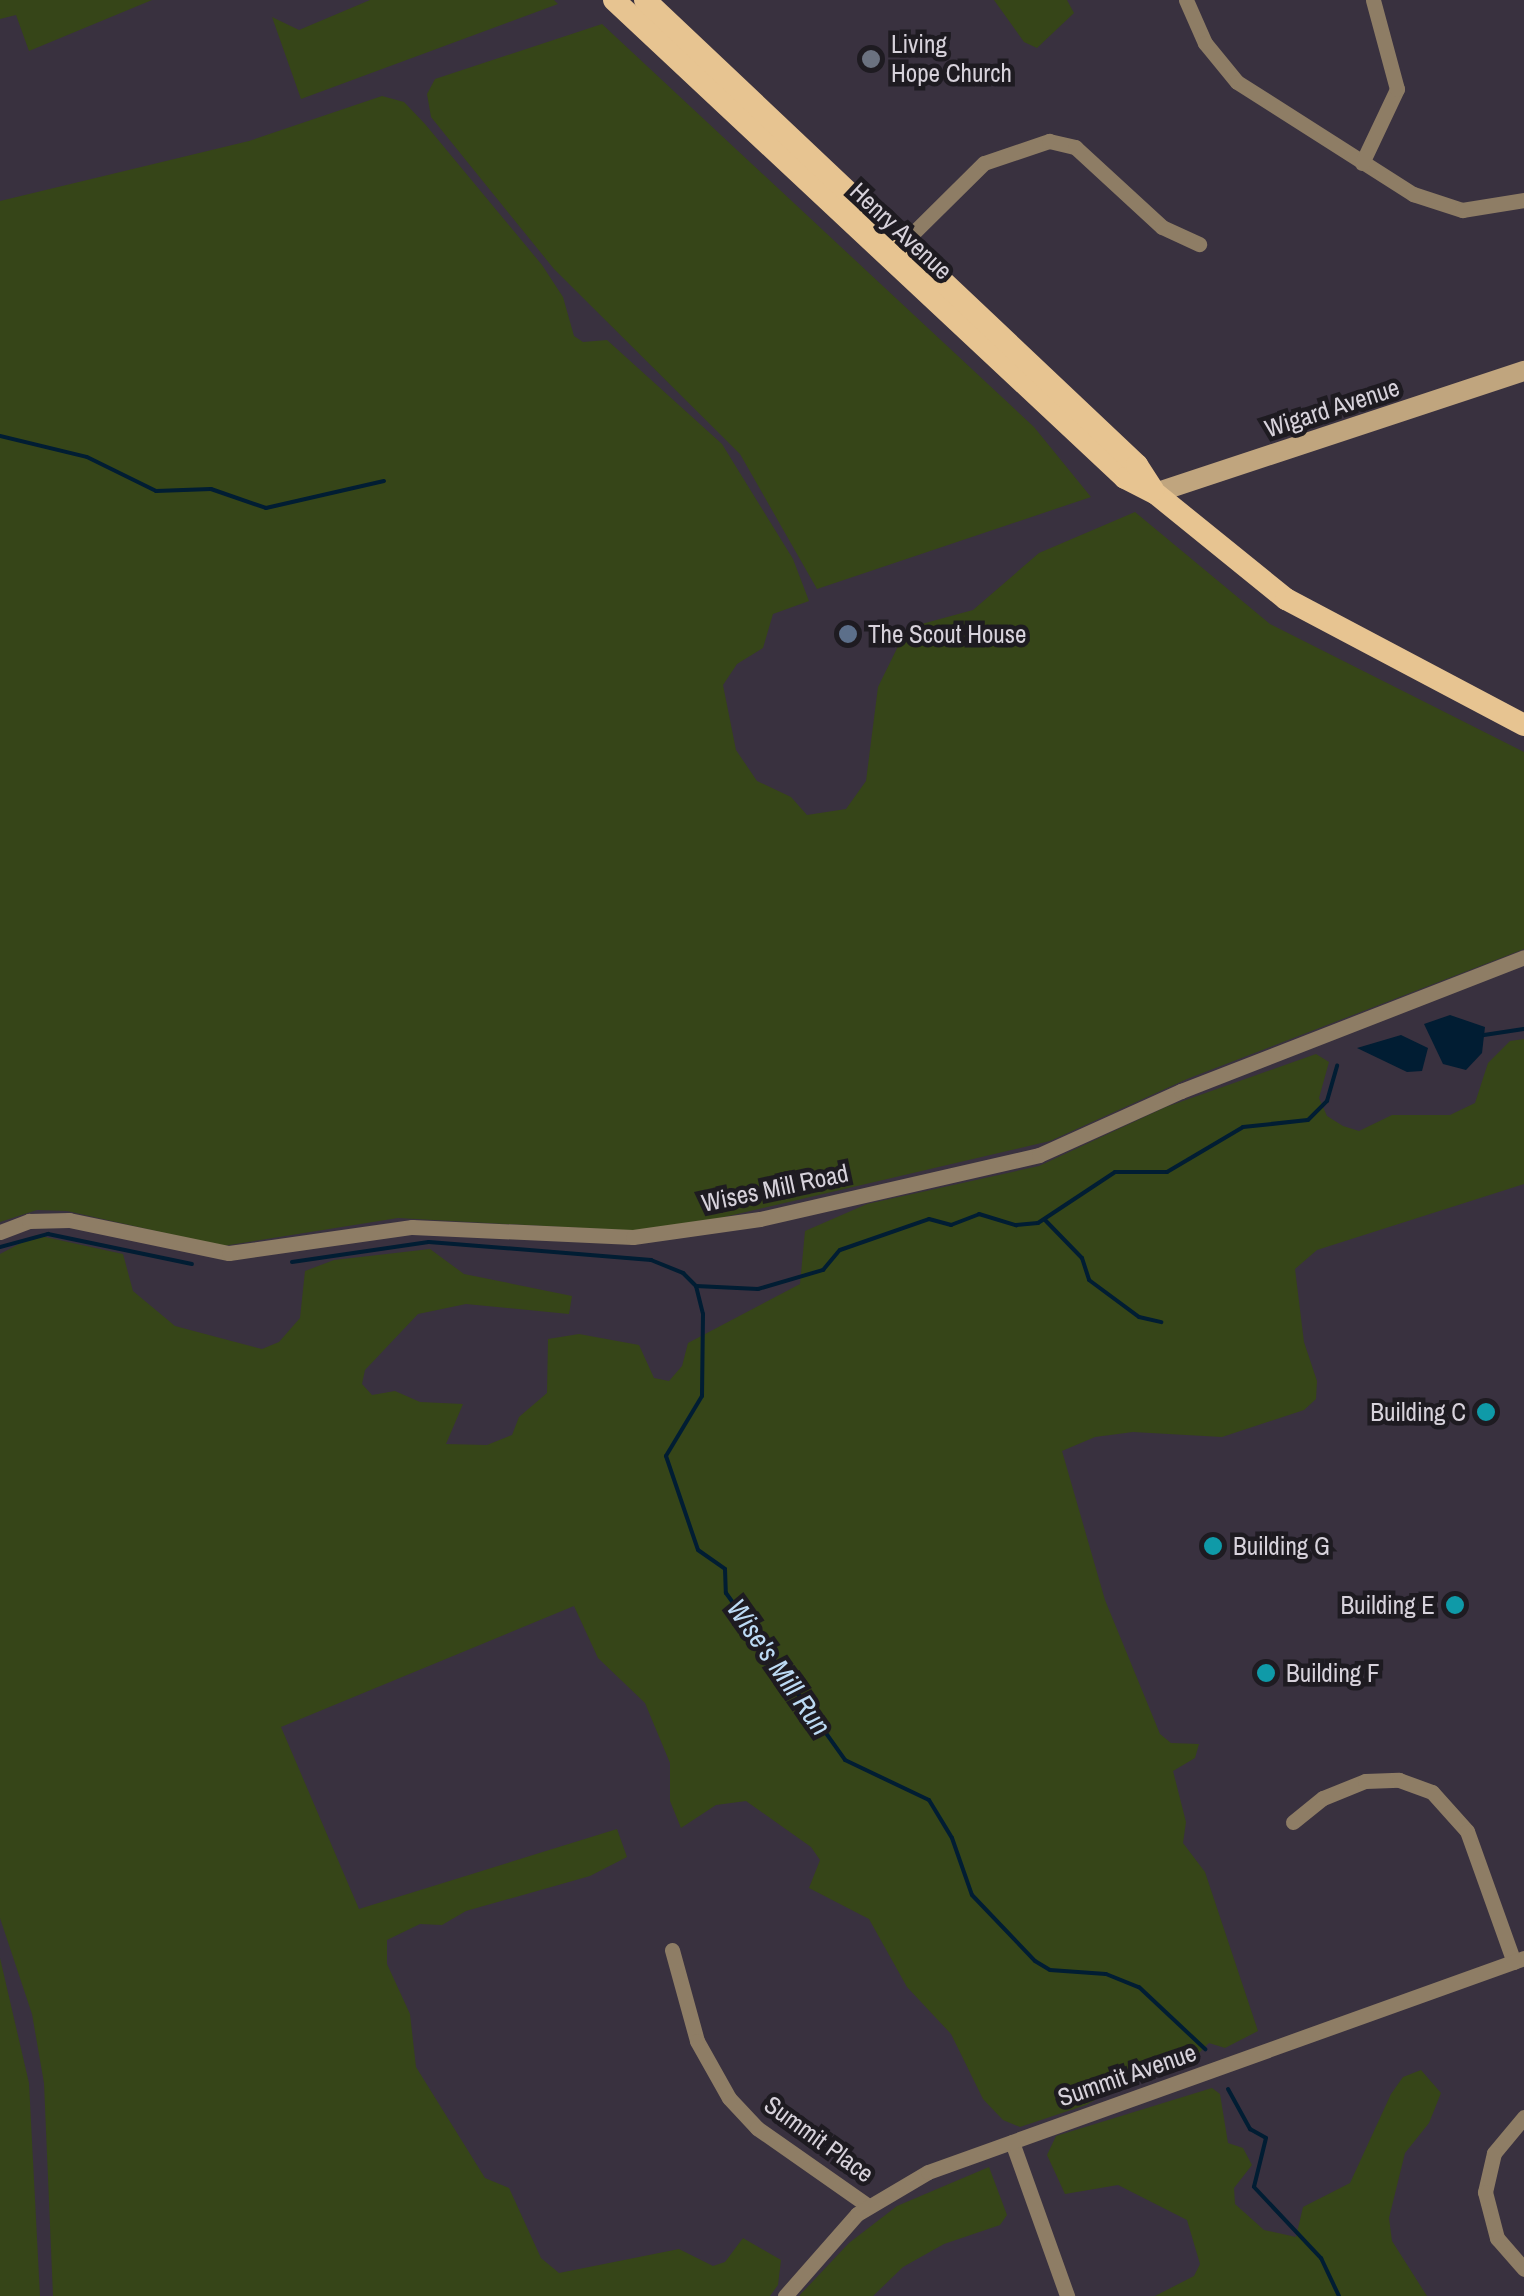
<!DOCTYPE html>
<html>
<head>
<meta charset="utf-8">
<style>
  body { margin:0 }
  #map { position:relative; width:1524px; height:2296px; overflow:hidden; background:#39313f; font-family:"Archivo Narrow",sans-serif }
  div>[style] { position:absolute }
  .green>* { inset:0; background:#364518 }
  .water>* { inset:0; background:#011d33 }
  .stream>* { height:4px; margin:-2px; padding:0 2px; transform-origin:2px; border-radius:2px; background:#011d33 }
  .street>* { height:15px; margin:-7.5px; padding:0 7.5px; transform-origin:7.5px; border-radius:7.5px; background:#8e7d65 }
  .secondary>* { height:20px; margin:-10px; padding:0 10px; transform-origin:10px; border-radius:10px; background:#c0a57e }
  .primary>* { height:22px; margin:-11px; padding:0 11px; transform-origin:11px; border-radius:11px; background:#e7c491 }
  .dots>* { width:28px; height:28px; translate:-50% -50%; box-sizing:border-box; border:5px solid #1e1b21; border-radius:50% }
  span { translate:-50% -50%; white-space:nowrap; text-align:center; line-height:1.15; -webkit-text-stroke:9px #1e1b21; paint-order:stroke }
  .poi-label { font-size:25px; color:#d7d2db }
  .left { translate:0 -50%; text-align:left }
  .right { translate:-100% -50%; text-align:right }
  .street-label { font-size:25px; color:#d7d2db }
  .water-label { font-size:28px; color:#bcdaf4; font-style:italic }
</style>
</head>
<body>
<div id="map">
  <div class="green">
    <i style="clip-path:polygon(0 0,152px 0,29px 51px,16px 15px,0 19px)"></i>
    <i style="clip-path:polygon(370px 0,554px 0,558px 4px,301px 99px,272px 17px,299px 30px)"></i>
    <i style="clip-path:polygon(994px 0,1067px 0,1074px 13px,1037px 48px,1024px 42px)"></i>
    <i style="clip-path:polygon(602px 24px,1034px 427px,1091px 497px,817px 589px,740px 454px,554px 269px,431px 117px,427px 94px,435px 79px)"></i>
    <i style="clip-path:polygon(382px 96px,404px 102px,425px 124px,542px 265px,563px 297px,574px 336px,583px 342px,607px 340px,722px 444px,793px 559px,809px 601px,773px 614px,763px 648px,737px 664px,723px 685px,736px 750px,757px 781px,791px 797px,807px 815px,846px 809px,866px 781px,878px 687px,907px 628px,973px 610px,1039px 553px,1135px 512px,1270px 624px,1524px 752px,1524px 949px,1187px 1079px,1050px 1141px,720px 1218px,635px 1231px,398px 1218px,223px 1246px,67px 1211px,37px 1210px,0 1222px,0 201px,249px 141px)"></i>
    <i style="clip-path:polygon(1524px 1039px,1524px 1184px,1317px 1250px,1295px 1269px,1304px 1342px,1317px 1381px,1316px 1399px,1304px 1410px,1222px 1437px,1133px 1432px,1095px 1437px,1062px 1451px,1105px 1600px,1160px 1734px,1171px 1743px,1199px 1744px,1195px 1758px,1173px 1771px,1186px 1822px,1183px 1843px,1205px 1872px,1258px 2031px,1225px 2048px,1209px 2043px,1189px 2063px,1154px 2067px,1086px 2105px,1020px 2127px,1003px 2120px,983px 2099px,951px 2034px,907px 1987px,869px 1919px,809px 1888px,820px 1860px,811px 1847px,746px 1801px,716px 1805px,681px 1828px,670px 1801px,670px 1763px,645px 1703px,598px 1658px,574px 1606px,281px 1727px,359px 1909px,617px 1829px,627px 1857px,590px 1876px,466px 1911px,442px 1925px,420px 1924px,387px 1940px,387px 1964px,410px 2014px,416px 2067px,485px 2178px,509px 2188px,541px 2258px,559px 2273px,679px 2249px,713px 2266px,725px 2262px,743px 2238px,781px 2260px,778px 2285px,770px 2296px,53px 2296px,44px 2083px,32px 2014px,0 1918px,0 1254px,36px 1235px,123px 1254px,133px 1291px,175px 1326px,262px 1349px,279px 1342px,300px 1318px,305px 1271px,334px 1260px,430px 1249px,464px 1274px,572px 1296px,569px 1314px,466px 1304px,418px 1314px,365px 1370px,362px 1384px,372px 1395px,395px 1391px,420px 1402px,463px 1404px,446px 1444px,487px 1445px,512px 1435px,519px 1417px,547px 1393px,548px 1339px,579px 1334px,639px 1345px,654px 1378px,669px 1381px,682px 1366px,688px 1343px,800px 1284px,805px 1231px,867px 1204px,1039px 1166px,1166px 1107px,1316px 1054px,1329px 1062px,1319px 1098px,1327px 1116px,1343px 1126px,1359px 1131px,1392px 1115px,1450px 1115px,1475px 1103px,1488px 1063px,1510px 1041px)"></i>
    <i style="clip-path:polygon(0 1958px,29px 2083px,40px 2296px,0 2296px)"></i>
    <i style="clip-path:polygon(1421px 2070px,1441px 2093px,1429px 2123px,1405px 2153px,1389px 2218px,1392px 2241px,1427px 2296px,1155px 2296px,1194px 2276px,1200px 2264px,1187px 2220px,1118px 2185px,1065px 2194px,1047px 2155px,1056px 2136px,1212px 2088px,1220px 2094px,1228px 2143px,1243px 2148px,1252px 2165px,1234px 2188px,1235px 2204px,1264px 2230px,1296px 2237px,1303px 2207px,1350px 2183px,1391px 2094px,1403px 2077px)"></i>
    <i style="clip-path:polygon(989px 2167px,1007px 2215px,1000px 2225px,944px 2244px,903px 2267px,873px 2296px,799px 2296px,849px 2243px,897px 2206px)"></i>
  </div>
  <div class="water">
    <i style="clip-path:polygon(1450px 1015px,1485px 1027px,1482px 1053px,1466px 1070px,1443px 1064px,1424px 1024px)"></i>
    <i style="clip-path:polygon(1401px 1035px,1428px 1048px,1422px 1071px,1407px 1072px,1357px 1048px)"></i>
  </div>
  <div class="stream">
    <i style="left:0;top:436px;width:89px;rotate:13.6deg"></i>
    <i style="left:87px;top:457px;width:77px;rotate:26.2deg"></i>
    <i style="left:156px;top:491px;width:55px;rotate:-2.1deg"></i>
    <i style="left:211px;top:489px;width:58px;rotate:19.1deg"></i>
    <i style="left:266px;top:508px;width:121px;rotate:-12.9deg"></i>
    <i style="left:1484px;top:1035px;width:40px;rotate:-8.5deg"></i>
    <i style="left:1045px;top:1220px;width:53px;rotate:45.8deg"></i>
    <i style="left:1082px;top:1258px;width:23px;rotate:72deg"></i>
    <i style="left:1089px;top:1280px;width:62px;rotate:36.5deg"></i>
    <i style="left:1139px;top:1317px;width:23px;rotate:13deg"></i>
    <i style="left:0;top:1247px;width:50px;rotate:-15.2deg"></i>
    <i style="left:48px;top:1234px;width:147px;rotate:11.8deg"></i>
    <i style="left:292px;top:1262px;width:138px;rotate:-8.3deg"></i>
    <i style="left:429px;top:1242px;width:223px;rotate:4.6deg"></i>
    <i style="left:651px;top:1260px;width:35px;rotate:22deg"></i>
    <i style="left:683px;top:1273px;width:18px;rotate:45deg"></i>
    <i style="left:696px;top:1286px;width:29px;rotate:76deg"></i>
    <i style="left:703px;top:1314px;width:82px;rotate:90.7deg"></i>
    <i style="left:702px;top:1396px;width:70px;rotate:121deg"></i>
    <i style="left:666px;top:1456px;width:99px;rotate:71.2deg"></i>
    <i style="left:698px;top:1550px;width:33px;rotate:35deg"></i>
    <i style="left:725px;top:1569px;width:24px;rotate:88deg"></i>
    <i style="left:726px;top:1593px;width:205px;rotate:54.5deg"></i>
    <i style="left:845px;top:1760px;width:93px;rotate:25.5deg"></i>
    <i style="left:929px;top:1800px;width:44px;rotate:58.8deg"></i>
    <i style="left:952px;top:1838px;width:60px;rotate:70.7deg"></i>
    <i style="left:972px;top:1895px;width:91px;rotate:46.3deg"></i>
    <i style="left:1035px;top:1961px;width:17px;rotate:31deg"></i>
    <i style="left:1050px;top:1970px;width:56px;rotate:4.1deg"></i>
    <i style="left:1106px;top:1974px;width:35px;rotate:22deg"></i>
    <i style="left:1139px;top:1987px;width:91px;rotate:43.2deg"></i>
    <i style="left:696px;top:1286px;width:62px;rotate:2.8deg"></i>
    <i style="left:758px;top:1289px;width:68px;rotate:-16.3deg"></i>
    <i style="left:823px;top:1270px;width:26px;rotate:-50deg"></i>
    <i style="left:840px;top:1250px;width:94px;rotate:-19.2deg"></i>
    <i style="left:929px;top:1219px;width:23px;rotate:15deg"></i>
    <i style="left:951px;top:1225px;width:30px;rotate:-21deg"></i>
    <i style="left:979px;top:1214px;width:39px;rotate:17deg"></i>
    <i style="left:1016px;top:1225px;width:22px;rotate:-5deg"></i>
    <i style="left:1038px;top:1223px;width:92px;rotate:-33.5deg"></i>
    <i style="left:1115px;top:1172px;width:52px"></i>
    <i style="left:1167px;top:1172px;width:88px;rotate:-30.6deg"></i>
    <i style="left:1243px;top:1127px;width:65px;rotate:-6.1deg"></i>
    <i style="left:1308px;top:1120px;width:27px;rotate:-45deg"></i>
    <i style="left:1327px;top:1101px;width:37px;rotate:-74deg"></i>
    <i style="left:1228px;top:2089px;width:46px;rotate:61.2deg"></i>
    <i style="left:1250px;top:2129px;width:18px;rotate:29deg"></i>
    <i style="left:1266px;top:2138px;width:50px;rotate:103.8deg"></i>
    <i style="left:1254px;top:2187px;width:98px;rotate:46.7deg"></i>
    <i style="left:1321px;top:2258px;width:42px;rotate:64.7deg"></i>
  </div>
  <div class="street">
    <i style="left:1186px;top:0;width:47px;rotate:66.2deg"></i>
    <i style="left:1205px;top:43px;width:50px;rotate:50.6deg"></i>
    <i style="left:1237px;top:82px;width:209px;rotate:32.5deg"></i>
    <i style="left:1413px;top:194px;width:52px;rotate:18.1deg"></i>
    <i style="left:1462px;top:210px;width:63px;rotate:-9.2deg"></i>
    <i style="left:1362px;top:163px;width:82px;rotate:-64.7deg"></i>
    <i style="left:1397px;top:89px;width:92px;rotate:-105.1deg"></i>
    <i style="left:898px;top:248px;width:121px;rotate:-44.7deg"></i>
    <i style="left:984px;top:163px;width:69px;rotate:-18.7deg"></i>
    <i style="left:1049px;top:141px;width:27px;rotate:13deg"></i>
    <i style="left:1075px;top:147px;width:118px;rotate:42.6deg"></i>
    <i style="left:1162px;top:227px;width:41px;rotate:24.7deg"></i>
    <i style="left:0;top:1232px;width:31px;rotate:-21deg"></i>
    <i style="left:29px;top:1221px;width:40px;rotate:-1.4deg"></i>
    <i style="left:69px;top:1220px;width:163px;rotate:11.7deg"></i>
    <i style="left:229px;top:1253px;width:185px;rotate:-8.1deg"></i>
    <i style="left:412px;top:1227px;width:221px;rotate:2.6deg"></i>
    <i style="left:633px;top:1237px;width:128px;rotate:-8.1deg"></i>
    <i style="left:760px;top:1219px;width:286px;rotate:-12.9deg"></i>
    <i style="left:1039px;top:1155px;width:156px;rotate:-24.3deg"></i>
    <i style="left:1181px;top:1091px;width:368px;rotate:-21.3deg"></i>
    <i style="left:1293px;top:1822px;width:38px;rotate:-39deg"></i>
    <i style="left:1323px;top:1798px;width:45px;rotate:-22deg"></i>
    <i style="left:1365px;top:1781px;width:34px;rotate:-2deg"></i>
    <i style="left:1399px;top:1780px;width:35px;rotate:20deg"></i>
    <i style="left:1432px;top:1792px;width:52px;rotate:48.1deg"></i>
    <i style="left:1467px;top:1831px;width:139px;rotate:70.3deg"></i>
    <i style="left:672px;top:1950px;width:94px;rotate:74.6deg"></i>
    <i style="left:697px;top:2041px;width:65px;rotate:60.7deg"></i>
    <i style="left:729px;top:2098px;width:41px;rotate:47deg"></i>
    <i style="left:757px;top:2128px;width:134px;rotate:35deg"></i>
    <i style="left:1524px;top:2117px;width:47px;rotate:129.8deg"></i>
    <i style="left:1494px;top:2153px;width:40px;rotate:103deg"></i>
    <i style="left:1485px;top:2192px;width:48px;rotate:75.4deg"></i>
    <i style="left:1497px;top:2238px;width:41px;rotate:48.9deg"></i>
    <i style="left:1012px;top:2142px;width:164px;rotate:70.3deg"></i>
    <i style="left:785px;top:2296px;width:109px;rotate:-48.7deg"></i>
    <i style="left:857px;top:2214px;width:82px;rotate:-30.6deg"></i>
    <i style="left:928px;top:2172px;width:633px;rotate:-19.75deg"></i>
  </div>
  <div class="secondary">
    <i style="left:1155px;top:493px;width:389px;rotate:-18.3deg"></i>
  </div>
  <div class="primary">
    <i style="left:614px;top:0;width:700px;rotate:43.09deg"></i>
    <i style="left:1125px;top:478px;width:34px;rotate:27deg"></i>
    <i style="left:1155px;top:493px;width:169px;rotate:39deg"></i>
    <i style="left:1286px;top:599px;width:269px;rotate:27.9deg"></i>
    <i style="left:645px;top:0;width:677px;rotate:43.38deg"></i>
    <i style="left:1137px;top:465px;width:30px;rotate:57deg"></i>
  </div>
  <div class="dots">
    <i style="left:871px;top:59px;background:#6b7280"></i>
    <i style="left:848px;top:634px;background:#5c6f8a"></i>
    <i style="left:1486px;top:1412px;background:#0f9aa8"></i>
    <i style="left:1213px;top:1546px;background:#0f9aa8"></i>
    <i style="left:1455px;top:1605px;background:#0f9aa8"></i>
    <i style="left:1266px;top:1673px;background:#0f9aa8"></i>
  </div>
  <div class="poi-label">
    <span class="left" style="left:891px;top:59px">Living<br>Hope Church</span>
    <span class="left" style="left:868px;top:634px">The Scout House</span>
    <span class="right" style="left:1466px;top:1412px">Building C</span>
    <span class="left" style="left:1233px;top:1546px">Building G</span>
    <span class="right" style="left:1435px;top:1605px">Building E</span>
    <span class="left" style="left:1286px;top:1673px">Building F</span>
  </div>
  <div class="street-label">
    <span style="left:901px;top:231px;rotate:43deg">Henry Avenue</span>
    <span style="left:1332px;top:408px;rotate:-18deg">Wigard Avenue</span>
    <span style="left:775px;top:1188px;rotate:-12deg">Wises Mill Road</span>
    <span style="left:1127px;top:2075px;rotate:-19deg">Summit Avenue</span>
    <span style="left:819px;top:2139px;rotate:36deg">Summit Place</span>
  </div>
  <div class="water-label">
    <span style="left:779px;top:1667px;rotate:55deg">Wise's Mill Run</span>
  </div>
</div>
</body>
</html>
